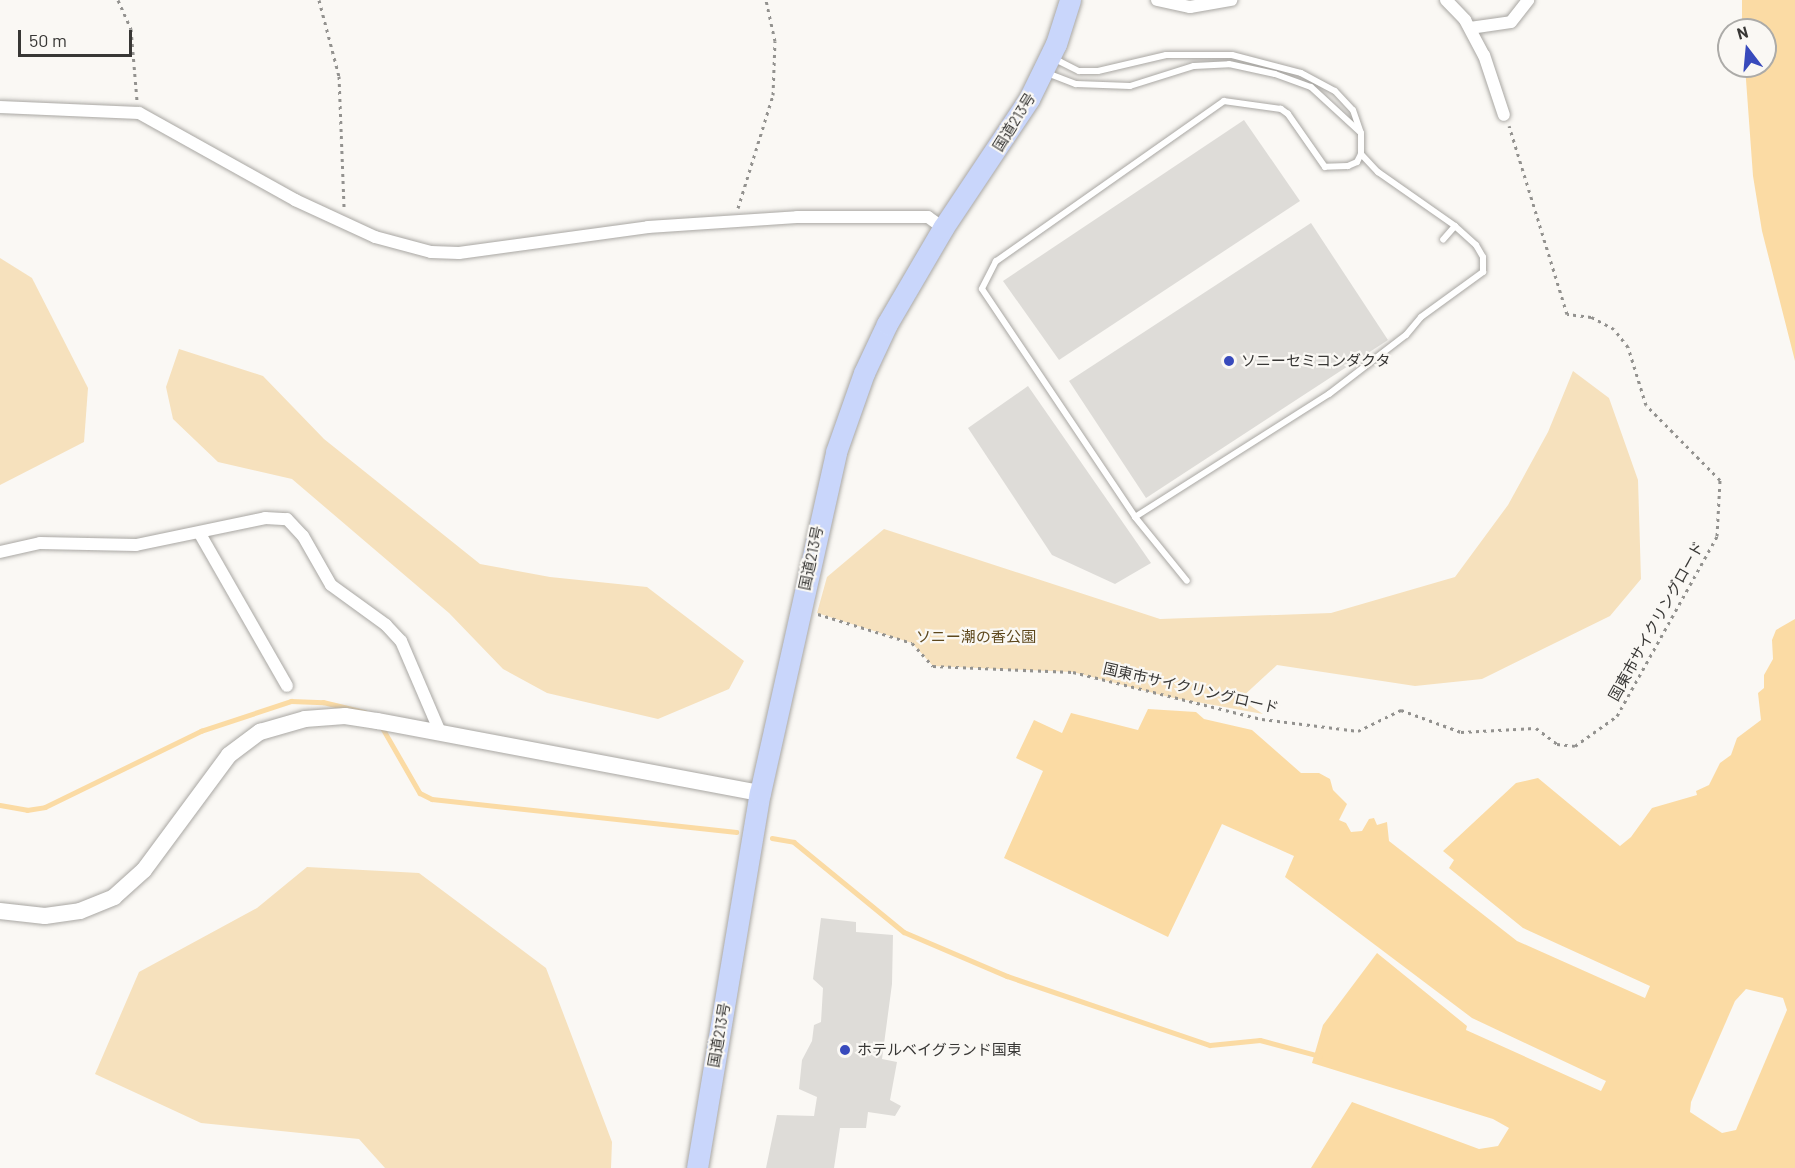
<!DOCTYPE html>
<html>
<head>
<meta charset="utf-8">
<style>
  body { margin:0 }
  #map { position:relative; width:1795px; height:1168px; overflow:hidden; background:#faf8f4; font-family:Barlow,"Noto Sans JP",sans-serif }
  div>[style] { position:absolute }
  .green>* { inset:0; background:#f6e1bd }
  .water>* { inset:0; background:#fbdba4 }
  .pier>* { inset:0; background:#faf8f4 }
  .stream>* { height:4.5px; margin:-2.25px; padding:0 2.25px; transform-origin:2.25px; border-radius:2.25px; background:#fbdba4 }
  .building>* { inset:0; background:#dedcd8 }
  .path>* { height:3px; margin-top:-1.5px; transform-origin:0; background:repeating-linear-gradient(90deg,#93928f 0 3px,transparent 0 7.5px) }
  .roads { filter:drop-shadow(0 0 2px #a9a7a3) drop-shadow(0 0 2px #a9a7a3) }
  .lane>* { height:6px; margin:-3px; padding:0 3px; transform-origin:3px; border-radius:3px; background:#fff }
  .street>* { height:12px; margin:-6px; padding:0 6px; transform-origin:6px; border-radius:6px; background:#fff }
  .secondary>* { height:16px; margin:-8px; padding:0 8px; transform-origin:8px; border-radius:8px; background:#fff }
  .highway>* { height:21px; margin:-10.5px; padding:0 10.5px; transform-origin:10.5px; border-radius:10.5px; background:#c9d6fb }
  .dots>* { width:16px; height:16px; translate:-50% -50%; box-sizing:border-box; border:3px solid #faf8f4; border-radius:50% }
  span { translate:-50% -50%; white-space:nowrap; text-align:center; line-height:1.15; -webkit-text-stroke:4.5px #faf8f4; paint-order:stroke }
  .street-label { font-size:15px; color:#383735 }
  .poi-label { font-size:15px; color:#383735 }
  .left { translate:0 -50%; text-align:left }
  .park-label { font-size:15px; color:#5e481d }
  .north { position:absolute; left:1717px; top:18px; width:60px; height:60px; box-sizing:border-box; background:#faf8f4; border:2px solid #acaba8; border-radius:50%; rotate:344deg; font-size:16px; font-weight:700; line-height:24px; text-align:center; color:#383735 }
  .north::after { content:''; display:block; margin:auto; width:21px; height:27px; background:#384abc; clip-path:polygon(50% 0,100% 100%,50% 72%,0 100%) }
  .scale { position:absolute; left:18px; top:30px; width:114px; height:27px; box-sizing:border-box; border:3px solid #383735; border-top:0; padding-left:8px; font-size:18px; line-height:21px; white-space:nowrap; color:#383735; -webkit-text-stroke:4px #faf8f4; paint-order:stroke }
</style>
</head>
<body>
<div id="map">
  <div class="green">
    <i style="clip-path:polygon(0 258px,32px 278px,88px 388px,84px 442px,0 485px)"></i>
    <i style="clip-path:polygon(179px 349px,263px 376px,324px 439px,480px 564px,550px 577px,647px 587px,744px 661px,729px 689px,658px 719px,547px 693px,503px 669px,449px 613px,292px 479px,218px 462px,173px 419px,166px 387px)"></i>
    <i style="clip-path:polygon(1573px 371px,1609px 398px,1638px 480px,1641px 579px,1610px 616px,1482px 679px,1415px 686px,1277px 665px,1240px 699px,1263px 714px,1169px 697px,1073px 672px,933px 666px,912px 643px,817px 613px,827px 577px,884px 529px,1160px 619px,1331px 613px,1455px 577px,1508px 505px,1548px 432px)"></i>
    <i style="clip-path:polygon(307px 867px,419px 873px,546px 968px,612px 1142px,611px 1168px,385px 1168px,359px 1139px,201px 1123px,95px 1074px,139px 972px,257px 908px)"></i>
  </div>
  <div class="water">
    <i style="clip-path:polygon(1742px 0,1795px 0,1795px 361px,1762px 231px,1753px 176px,1745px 66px,1765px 66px,1765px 30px,1742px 30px)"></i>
    <i style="clip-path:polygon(1795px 619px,1795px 1168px,1311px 1168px,1352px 1102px,1479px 1149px,1498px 1146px,1509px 1128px,1493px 1119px,1312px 1063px,1323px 1025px,1377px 953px,1467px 1026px,1466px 1030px,1601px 1091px,1606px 1081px,1472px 1018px,1285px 877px,1294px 856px,1222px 824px,1168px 937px,1004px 858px,1043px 771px,1016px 758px,1034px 720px,1062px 733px,1071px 713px,1138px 730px,1148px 709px,1196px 712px,1204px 719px,1252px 730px,1301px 773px,1319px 773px,1330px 779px,1333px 790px,1347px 804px,1339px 820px,1346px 823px,1351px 832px,1362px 831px,1369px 819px,1374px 818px,1377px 825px,1387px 822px,1389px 841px,1517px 941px,1645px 998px,1650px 986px,1523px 928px,1449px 868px,1454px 860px,1443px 851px,1516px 783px,1538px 778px,1620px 846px,1631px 837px,1652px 808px,1697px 795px,1696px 791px,1709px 785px,1720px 763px,1731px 755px,1737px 738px,1761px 720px,1758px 693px,1764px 688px,1764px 675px,1773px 659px,1772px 640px,1776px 630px)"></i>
  </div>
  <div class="pier">
    <i style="clip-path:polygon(1746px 989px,1783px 998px,1787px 1010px,1736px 1130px,1722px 1133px,1690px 1112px,1691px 1102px,1735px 1001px)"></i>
  </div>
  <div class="stream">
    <i style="left:382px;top:727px;width:76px;rotate:60.1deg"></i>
    <i style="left:420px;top:793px;width:13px;rotate:27deg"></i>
    <i style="left:432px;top:799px;width:306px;rotate:6.2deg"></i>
    <i style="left:0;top:805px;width:27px;rotate:10deg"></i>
    <i style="left:27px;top:810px;width:18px;rotate:-9deg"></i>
    <i style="left:45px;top:807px;width:174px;rotate:-26deg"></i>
    <i style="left:201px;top:731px;width:95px;rotate:-18.4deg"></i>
    <i style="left:291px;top:701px;width:32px;rotate:2deg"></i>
    <i style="left:323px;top:702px;width:43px;rotate:13.4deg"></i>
    <i style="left:772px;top:838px;width:22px;rotate:10deg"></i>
    <i style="left:794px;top:842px;width:142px;rotate:39.3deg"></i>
    <i style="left:904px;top:932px;width:112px;rotate:23.1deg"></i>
    <i style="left:1007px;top:976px;width:214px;rotate:18.8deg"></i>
    <i style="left:1210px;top:1045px;width:50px;rotate:-5.7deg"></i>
    <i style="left:1260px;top:1040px;width:62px;rotate:14.9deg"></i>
  </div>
  <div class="building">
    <i style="clip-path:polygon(1244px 120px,1300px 201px,1059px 360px,1003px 281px)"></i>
    <i style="clip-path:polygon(1311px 223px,1388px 340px,1146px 498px,1069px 381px)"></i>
    <i style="clip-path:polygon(1028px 386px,1151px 563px,1115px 584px,1052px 555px,968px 428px)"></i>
    <i style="clip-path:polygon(821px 918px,856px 922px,856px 932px,893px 935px,892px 984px,882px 1059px,897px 1062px,890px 1100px,901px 1106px,895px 1116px,868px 1112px,866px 1128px,840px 1128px,834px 1168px,766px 1168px,777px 1115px,814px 1116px,817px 1097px,799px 1089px,802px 1060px,812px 1041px,814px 1025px,821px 1022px,823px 988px,813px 979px)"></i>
  </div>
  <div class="path">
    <i style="left:118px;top:0;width:32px;rotate:66deg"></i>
    <i style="left:131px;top:29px;width:71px;rotate:85.2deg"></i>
    <i style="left:319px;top:0;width:79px;rotate:75.3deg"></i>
    <i style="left:339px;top:76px;width:132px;rotate:87.8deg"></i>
    <i style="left:738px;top:208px;width:118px;rotate:-72.8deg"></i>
    <i style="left:773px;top:95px;width:54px;rotate:-87.9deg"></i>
    <i style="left:775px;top:41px;width:42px;rotate:-102.4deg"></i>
    <i style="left:818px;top:614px;width:98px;rotate:17.1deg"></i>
    <i style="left:912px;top:643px;width:31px;rotate:48deg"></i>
    <i style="left:933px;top:666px;width:140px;rotate:2.5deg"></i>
    <i style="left:1073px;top:672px;width:195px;rotate:14deg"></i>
    <i style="left:1262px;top:719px;width:97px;rotate:7.1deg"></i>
    <i style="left:1358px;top:731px;width:48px;rotate:-26deg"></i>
    <i style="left:1401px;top:710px;width:64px;rotate:20.1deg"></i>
    <i style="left:1461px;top:732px;width:75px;rotate:-3.1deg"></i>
    <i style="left:1536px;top:728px;width:26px;rotate:37deg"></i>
    <i style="left:1557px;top:744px;width:18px;rotate:6deg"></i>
    <i style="left:1575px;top:746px;width:52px;rotate:-35.5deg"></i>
    <i style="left:1617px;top:716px;width:206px;rotate:-60.9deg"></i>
    <i style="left:1717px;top:536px;width:56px;rotate:-86.9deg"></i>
    <i style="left:1720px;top:480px;width:105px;rotate:-134.6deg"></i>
    <i style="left:1646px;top:405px;width:61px;rotate:-107.2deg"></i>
    <i style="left:1628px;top:347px;width:23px;rotate:-128deg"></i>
    <i style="left:1614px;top:329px;width:26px;rotate:-152deg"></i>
    <i style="left:1591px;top:317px;width:24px;rotate:-173deg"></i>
    <i style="left:1567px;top:314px;width:197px;rotate:-107.1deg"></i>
  </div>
  <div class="roads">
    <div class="lane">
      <i style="left:1053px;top:58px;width:29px;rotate:27deg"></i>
      <i style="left:1079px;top:71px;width:19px"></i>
      <i style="left:1098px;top:71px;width:70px;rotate:-13.2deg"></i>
      <i style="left:1166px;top:55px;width:66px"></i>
      <i style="left:1232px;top:55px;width:71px;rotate:14.6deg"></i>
      <i style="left:1301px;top:73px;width:38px;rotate:28deg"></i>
      <i style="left:1335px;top:91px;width:26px;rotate:47deg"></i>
      <i style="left:1353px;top:110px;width:24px;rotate:71deg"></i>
      <i style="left:1361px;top:133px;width:21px;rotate:90deg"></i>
      <i style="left:1361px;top:154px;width:9px;rotate:117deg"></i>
      <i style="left:1357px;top:162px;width:10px;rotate:156deg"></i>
      <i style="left:1348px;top:166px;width:23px;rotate:178deg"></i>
      <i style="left:1325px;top:167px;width:65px;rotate:-124.9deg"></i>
      <i style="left:1288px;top:114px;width:9px;rotate:-144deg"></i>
      <i style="left:1281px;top:109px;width:58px;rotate:-172deg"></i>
      <i style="left:1224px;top:101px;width:279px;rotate:144.9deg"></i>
      <i style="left:996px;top:261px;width:31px;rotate:117deg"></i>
      <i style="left:982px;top:289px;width:275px;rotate:56.1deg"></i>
      <i style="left:1135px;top:517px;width:82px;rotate:50.9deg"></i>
      <i style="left:1047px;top:73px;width:31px;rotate:21deg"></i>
      <i style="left:1076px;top:84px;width:54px;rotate:2.1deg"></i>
      <i style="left:1130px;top:86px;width:67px;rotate:-17.4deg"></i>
      <i style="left:1194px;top:66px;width:35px;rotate:-3deg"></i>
      <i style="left:1229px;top:64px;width:47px;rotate:12.3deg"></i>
      <i style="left:1275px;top:74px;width:38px;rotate:20deg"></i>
      <i style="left:1311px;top:87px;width:67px;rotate:42.6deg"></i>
      <i style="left:1361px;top:154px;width:25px;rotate:47deg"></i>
      <i style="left:1378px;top:172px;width:94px;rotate:35deg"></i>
      <i style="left:1455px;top:226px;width:18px;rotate:131deg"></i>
      <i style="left:1135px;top:517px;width:230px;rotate:-32.4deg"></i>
      <i style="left:1329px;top:394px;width:97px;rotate:-37.5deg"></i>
      <i style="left:1406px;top:335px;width:23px;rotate:-50deg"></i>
      <i style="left:1421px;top:317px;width:77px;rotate:-36deg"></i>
      <i style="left:1483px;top:272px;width:15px;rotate:-90deg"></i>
      <i style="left:1483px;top:257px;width:14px;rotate:-120deg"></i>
      <i style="left:1476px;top:245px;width:28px;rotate:-138deg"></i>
    </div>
    <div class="street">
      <i style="left:1157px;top:0;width:34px;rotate:12deg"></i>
      <i style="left:1190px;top:7px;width:42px;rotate:-9.7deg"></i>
      <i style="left:1446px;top:0;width:28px;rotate:46deg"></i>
      <i style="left:1465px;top:20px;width:40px;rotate:62deg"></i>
      <i style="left:1484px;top:55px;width:63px;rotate:71.6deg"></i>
      <i style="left:1470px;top:28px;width:41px;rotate:-8.3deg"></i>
      <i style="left:1511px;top:22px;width:28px;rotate:-52deg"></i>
      <i style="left:0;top:107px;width:139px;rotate:2.5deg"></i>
      <i style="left:139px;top:113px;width:179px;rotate:29.1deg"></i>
      <i style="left:295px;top:200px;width:88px;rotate:24.8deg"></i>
      <i style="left:375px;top:237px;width:58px;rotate:15deg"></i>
      <i style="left:431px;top:252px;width:28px;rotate:2deg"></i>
      <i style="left:459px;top:253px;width:191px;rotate:-7.8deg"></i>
      <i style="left:648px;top:227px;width:149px;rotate:-3.8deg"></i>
      <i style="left:797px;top:217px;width:131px"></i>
      <i style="left:928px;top:217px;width:19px;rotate:36deg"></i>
      <i style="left:200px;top:534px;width:175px;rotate:60.2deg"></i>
      <i style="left:0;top:552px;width:41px;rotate:-12.7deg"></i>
      <i style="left:40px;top:543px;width:96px;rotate:1.2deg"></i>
      <i style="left:136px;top:545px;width:132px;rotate:-11.8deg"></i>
      <i style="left:265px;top:518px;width:22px;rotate:3deg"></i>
      <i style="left:287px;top:519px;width:23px;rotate:47deg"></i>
      <i style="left:303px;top:536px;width:56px;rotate:60.3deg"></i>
      <i style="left:331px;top:585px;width:68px;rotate:36deg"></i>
      <i style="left:386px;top:625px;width:22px;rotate:47deg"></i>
      <i style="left:401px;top:641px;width:99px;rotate:66.8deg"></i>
    </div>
    <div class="secondary">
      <i style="left:0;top:911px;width:45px;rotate:6.3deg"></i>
      <i style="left:45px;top:916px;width:35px;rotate:-8deg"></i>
      <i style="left:80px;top:911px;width:37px;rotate:-22deg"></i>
      <i style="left:114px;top:897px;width:40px;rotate:-42deg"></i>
      <i style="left:144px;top:870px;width:143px;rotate:-53.5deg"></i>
      <i style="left:229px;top:755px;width:39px;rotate:-37deg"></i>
      <i style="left:260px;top:732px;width:47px;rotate:-16.1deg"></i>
      <i style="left:305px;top:719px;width:40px;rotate:-4.3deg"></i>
      <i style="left:345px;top:716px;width:33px;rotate:9deg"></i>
      <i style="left:378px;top:721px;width:389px;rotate:10.7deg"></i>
    </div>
    <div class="highway">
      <i style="left:697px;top:1168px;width:380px;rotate:-80.5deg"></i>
      <i style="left:760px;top:793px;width:349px;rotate:-77.4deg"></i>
      <i style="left:836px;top:452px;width:84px;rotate:-70.5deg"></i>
      <i style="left:864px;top:373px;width:54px;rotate:-64.9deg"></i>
      <i style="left:887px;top:324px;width:111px;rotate:-59.7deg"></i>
      <i style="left:943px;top:228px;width:155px;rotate:-56.3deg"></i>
      <i style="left:1029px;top:99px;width:61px;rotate:-63.9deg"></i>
      <i style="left:1056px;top:44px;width:46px;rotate:-72.3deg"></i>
    </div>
  </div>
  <div class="dots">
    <i style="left:1229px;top:361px;background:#384abc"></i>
    <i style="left:845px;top:1050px;background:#384abc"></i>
  </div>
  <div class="street-label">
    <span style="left:1014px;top:122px;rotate:-58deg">国道213号</span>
    <span style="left:811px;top:558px;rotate:-78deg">国道213号</span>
    <span style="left:1656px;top:621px;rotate:-61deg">国東市サイクリングロード</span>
    <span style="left:1191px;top:688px;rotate:13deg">国東市サイクリングロード</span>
    <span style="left:719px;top:1035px;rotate:-80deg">国道213号</span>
  </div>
  <div class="poi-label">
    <span class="left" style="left:1241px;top:361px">ソニーセミコンダクタ</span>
    <span class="left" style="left:857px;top:1050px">ホテルベイグランド国東</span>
  </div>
  <div class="park-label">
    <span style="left:976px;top:637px">ソニー潮の香公園</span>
  </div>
  <div class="north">N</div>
  <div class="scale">50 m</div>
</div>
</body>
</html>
